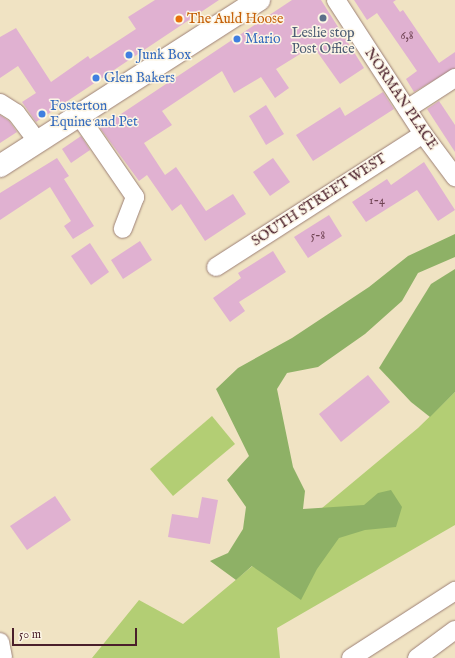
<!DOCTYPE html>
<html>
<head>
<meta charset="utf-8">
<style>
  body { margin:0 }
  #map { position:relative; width:455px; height:658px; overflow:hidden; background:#f0e3c3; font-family:"IM FELL English",serif }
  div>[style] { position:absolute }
  .green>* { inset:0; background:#b3ce74 }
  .forest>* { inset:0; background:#8eb166 }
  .building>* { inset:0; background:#e0b1d1 }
  .roads { filter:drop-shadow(0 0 1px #9d8177) drop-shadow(0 0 1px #9d8177) }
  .minor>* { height:18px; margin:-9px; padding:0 9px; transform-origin:9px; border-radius:9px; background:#fff }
  .major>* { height:22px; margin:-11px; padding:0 11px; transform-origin:11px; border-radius:11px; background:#fff }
  .dots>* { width:11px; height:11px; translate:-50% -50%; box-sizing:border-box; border:2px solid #fcf5e5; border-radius:50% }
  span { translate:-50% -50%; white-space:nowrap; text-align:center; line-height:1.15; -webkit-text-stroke:3px #fcf5e5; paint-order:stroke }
  .number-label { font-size:12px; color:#704454 }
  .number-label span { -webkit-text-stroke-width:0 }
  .food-label { font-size:14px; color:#c56008 }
  .left { translate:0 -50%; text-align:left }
  .service-label { font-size:14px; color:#4e5e75 }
  .shop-label { font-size:14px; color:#366cbe }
  .street-label { font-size:14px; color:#4a1f2b }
  .scale { position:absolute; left:12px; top:628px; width:125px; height:18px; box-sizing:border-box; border:2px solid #4a1f2b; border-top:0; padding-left:5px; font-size:12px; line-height:14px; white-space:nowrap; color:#4a1f2b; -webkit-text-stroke:3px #fcf5e5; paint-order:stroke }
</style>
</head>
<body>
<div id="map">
  <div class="green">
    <i style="clip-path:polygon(455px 392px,455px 525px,277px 628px,280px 658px,92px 658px,139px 600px,183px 624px,418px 428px)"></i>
    <i style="clip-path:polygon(212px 416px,235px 444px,173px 496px,150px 469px)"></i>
  </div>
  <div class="forest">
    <i style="clip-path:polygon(455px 234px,455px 257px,418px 273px,402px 301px,365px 334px,318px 367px,287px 373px,277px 389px,293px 467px,305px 491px,303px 509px,364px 505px,378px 493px,391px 490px,402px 507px,396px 527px,365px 530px,339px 538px,317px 569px,301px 600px,252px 566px,236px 580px,210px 561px,228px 553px,243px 529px,246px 507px,227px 480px,249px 456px,216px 389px,238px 368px,292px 338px,369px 287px,408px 256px)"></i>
    <i style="clip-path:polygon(455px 269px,455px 392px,430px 417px,411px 402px,379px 368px,431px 284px)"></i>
  </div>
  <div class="building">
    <i style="clip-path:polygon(155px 0,219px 0,36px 122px,22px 102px,36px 93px,18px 66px,0 78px,0 37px,16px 28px,51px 82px,88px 56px,90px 59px,136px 29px,128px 17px)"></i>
    <i style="clip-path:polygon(292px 0,321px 0,364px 68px,340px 84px,313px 46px,276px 69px,289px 88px,275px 98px,261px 77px,234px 93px,222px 71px,162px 111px,172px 125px,144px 143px,165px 175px,176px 167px,206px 211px,233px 194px,246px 214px,205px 241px,181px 204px,172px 211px,147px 175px,139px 181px,100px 128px)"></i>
    <i style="clip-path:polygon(354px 0,396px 0,393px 2px,400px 12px,403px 10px,439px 63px,455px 52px,455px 68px,414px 92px,406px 79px,417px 71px,377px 13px,367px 20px)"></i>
    <i style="clip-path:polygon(383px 92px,394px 109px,313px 161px,296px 135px,340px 107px,345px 116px)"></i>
    <i style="clip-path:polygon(439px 101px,455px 125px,455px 152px,427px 109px)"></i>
    <i style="clip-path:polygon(266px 105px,284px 134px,266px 145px,249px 116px)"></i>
    <i style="clip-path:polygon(0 115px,9px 121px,17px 132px,0 143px)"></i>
    <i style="clip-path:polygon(81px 136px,90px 150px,71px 163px,62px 149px)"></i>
    <i style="clip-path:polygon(57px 158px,69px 176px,64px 179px,94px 226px,73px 239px,64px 226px,71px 221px,50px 187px,0 220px,0 193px)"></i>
    <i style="clip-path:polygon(273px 158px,290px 182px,270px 196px,253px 172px)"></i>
    <i style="clip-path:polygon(424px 162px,455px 210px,438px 221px,417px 190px,366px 222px,352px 202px,387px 179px,391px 185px)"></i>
    <i style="clip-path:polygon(329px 215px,342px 236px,308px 258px,294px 237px)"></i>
    <i style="clip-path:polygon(140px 241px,152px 260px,123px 279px,111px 260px)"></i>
    <i style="clip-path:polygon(90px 243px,109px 272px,91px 285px,71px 256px)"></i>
    <i style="clip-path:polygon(273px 251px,286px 272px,239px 302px,245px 311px,230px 322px,213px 298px,241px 278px,238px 273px)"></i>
    <i style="clip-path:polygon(368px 375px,390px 402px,341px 442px,319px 414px)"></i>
    <i style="clip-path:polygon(55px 496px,71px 520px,27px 550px,10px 526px)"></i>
    <i style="clip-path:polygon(202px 497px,218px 500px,210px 544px,168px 537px,172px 514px,198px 518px)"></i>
  </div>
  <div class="roads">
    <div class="minor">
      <i style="left:336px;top:0;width:160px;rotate:57deg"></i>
      <i style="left:423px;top:134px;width:54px;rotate:53.3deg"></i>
      <i style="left:0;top:103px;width:19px;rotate:32deg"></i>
      <i style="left:16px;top:113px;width:35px;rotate:53deg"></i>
      <i style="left:407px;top:109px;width:57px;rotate:-32.9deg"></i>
      <i style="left:78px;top:114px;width:101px;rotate:55.5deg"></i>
      <i style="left:135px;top:197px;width:34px;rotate:111deg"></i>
      <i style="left:216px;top:267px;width:246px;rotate:-32.7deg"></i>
      <i style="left:0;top:642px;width:16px;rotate:79deg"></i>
      <i style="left:351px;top:658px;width:124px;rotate:-32.8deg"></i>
      <i style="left:417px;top:658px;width:47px;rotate:-36.4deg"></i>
    </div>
    <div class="major">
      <i style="left:0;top:166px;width:308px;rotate:-32.7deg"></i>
    </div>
  </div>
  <div class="dots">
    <i style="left:323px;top:18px;background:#5c6f8a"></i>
    <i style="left:179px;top:19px;background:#e8710a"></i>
    <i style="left:237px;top:39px;background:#3f7fe0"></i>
    <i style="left:129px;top:55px;background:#3f7fe0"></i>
    <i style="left:96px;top:78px;background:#3f7fe0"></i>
    <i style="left:42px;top:114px;background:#3f7fe0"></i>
  </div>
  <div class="number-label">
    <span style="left:407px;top:36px">6,8</span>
    <span style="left:377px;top:201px">1-4</span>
    <span style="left:318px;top:236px">5-8</span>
  </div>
  <div class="food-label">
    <span class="left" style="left:187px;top:19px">The Auld Hoose</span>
  </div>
  <div class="service-label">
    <span style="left:323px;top:41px">Leslie stop<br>Post Office</span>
  </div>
  <div class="shop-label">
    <span class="left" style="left:245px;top:39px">Mario</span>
    <span class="left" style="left:137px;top:55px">Junk Box</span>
    <span class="left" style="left:104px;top:78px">Glen Bakers</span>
    <span class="left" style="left:50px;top:114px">Fosterton<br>Equine and Pet</span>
  </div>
  <div class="street-label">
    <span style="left:401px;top:99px;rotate:56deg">NORMAN PLACE</span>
    <span style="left:319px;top:200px;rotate:-33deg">SOUTH STREET WEST</span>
  </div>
  <div class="scale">50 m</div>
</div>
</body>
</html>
